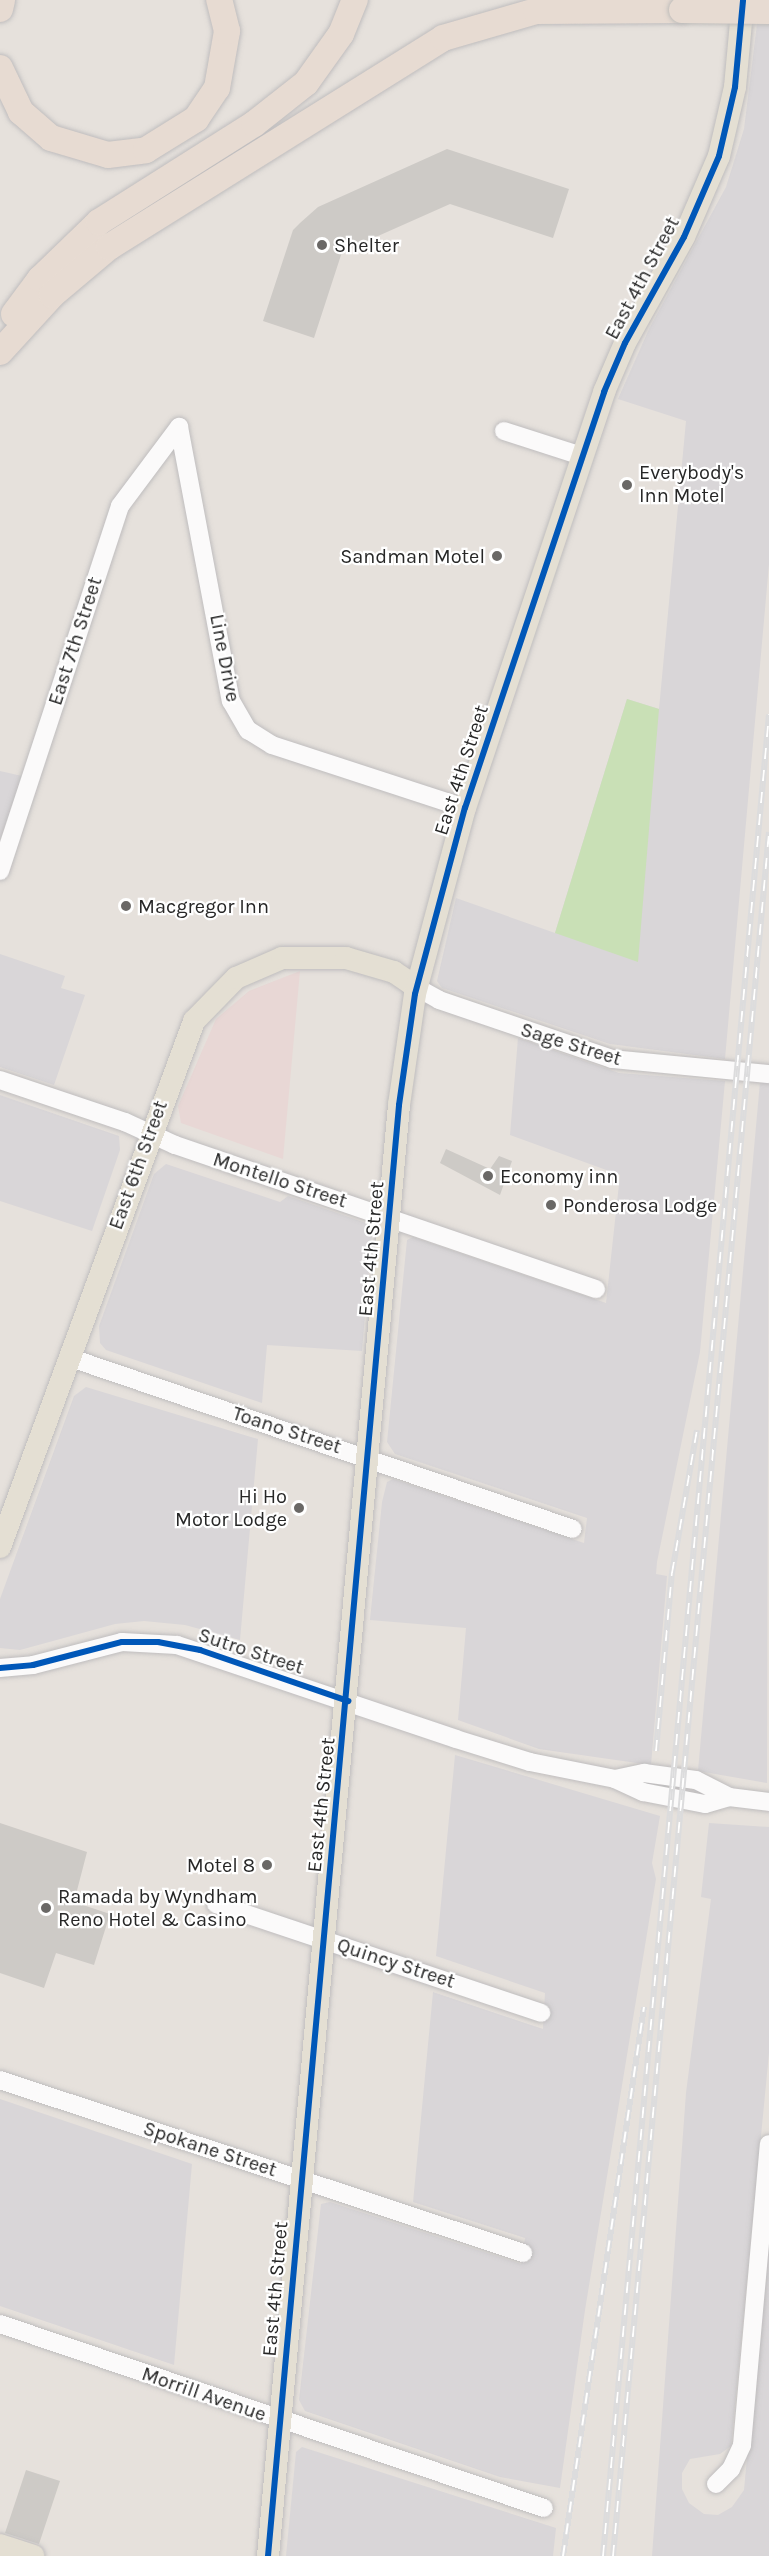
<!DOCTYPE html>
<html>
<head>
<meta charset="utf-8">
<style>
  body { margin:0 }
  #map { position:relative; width:769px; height:2556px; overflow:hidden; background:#e6e1dc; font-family:Karla,sans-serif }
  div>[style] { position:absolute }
  .industrial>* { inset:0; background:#d9d6d8 }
  .medical>* { inset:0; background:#e8d7d5 }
  .green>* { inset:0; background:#c9e0b6 }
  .building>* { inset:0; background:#cdcac6 }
  .roads { filter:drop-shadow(0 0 2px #bfbdbe) drop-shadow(0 0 2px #bfbdbe) }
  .minor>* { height:18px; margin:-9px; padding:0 9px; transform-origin:9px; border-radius:9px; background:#fbfafa }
  .major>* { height:22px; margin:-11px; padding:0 11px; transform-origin:11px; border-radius:11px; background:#e4dfd3 }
  .highway>* { height:26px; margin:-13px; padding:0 13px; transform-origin:13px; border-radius:13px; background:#e7dbd2 }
  .rail>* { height:6px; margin-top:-3px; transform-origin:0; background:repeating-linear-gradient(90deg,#fff 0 11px,#dcdcdd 0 22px); box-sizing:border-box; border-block:2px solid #dcdcdd }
  .bridges { filter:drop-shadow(0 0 2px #bfbdbb) drop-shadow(0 0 2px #bfbdbb) }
  .highway-bridge>* { height:26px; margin:-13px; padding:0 13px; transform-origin:13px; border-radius:13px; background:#e7dbd2 }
  .cycleway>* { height:6px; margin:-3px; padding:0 3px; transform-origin:3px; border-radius:3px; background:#0057b8 }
  .dots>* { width:16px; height:16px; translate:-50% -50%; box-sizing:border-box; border:3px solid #fff; border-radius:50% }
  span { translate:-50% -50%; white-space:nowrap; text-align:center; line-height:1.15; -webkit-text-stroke:4.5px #fff; paint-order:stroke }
  .poi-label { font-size:20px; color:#272727 }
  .left { translate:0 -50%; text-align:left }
  .right { translate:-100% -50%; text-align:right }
  .street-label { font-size:20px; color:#272727 }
</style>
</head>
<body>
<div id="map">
  <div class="industrial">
    <i style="clip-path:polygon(760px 0,769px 0,769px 564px,725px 1059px,610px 1044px,442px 988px,437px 981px,456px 898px,555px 933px,627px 699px,659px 709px,686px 421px,618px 399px,649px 329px,726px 187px,744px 129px)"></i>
    <i style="clip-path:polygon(0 771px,22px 776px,0 840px)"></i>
    <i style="clip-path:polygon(0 954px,65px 976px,61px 988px,85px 995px,54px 1085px,0 1067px)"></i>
    <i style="clip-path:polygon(518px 1038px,619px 1073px,725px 1081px,700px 1352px,657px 1562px,656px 1574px,667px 1576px,651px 1765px,539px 1749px,458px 1720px,466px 1628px,370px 1620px,382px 1502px,387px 1482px,393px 1479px,584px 1543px,587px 1518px,395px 1454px,387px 1442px,407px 1240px,413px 1237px,606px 1303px,620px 1175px,510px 1135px)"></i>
    <i style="clip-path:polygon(760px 1082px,769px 1083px,767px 1783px,698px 1771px)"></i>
    <i style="clip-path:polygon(0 1095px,119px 1136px,120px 1150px,92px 1231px,0 1201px)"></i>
    <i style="clip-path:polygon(166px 1164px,280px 1202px,288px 1196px,366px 1223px,372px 1233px,362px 1351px,267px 1345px,262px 1403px,106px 1350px,100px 1343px,99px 1326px,154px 1174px)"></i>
    <i style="clip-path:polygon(86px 1387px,258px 1439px,240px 1640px,185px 1625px,144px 1621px,115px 1624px,20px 1650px,0 1648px,0 1599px,74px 1396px)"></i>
    <i style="clip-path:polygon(455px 1755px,660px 1816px,652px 1863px,656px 1879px,585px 2310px,560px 2488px,500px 2477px,305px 2411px,299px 2400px,321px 2204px,330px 2202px,521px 2264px,525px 2238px,413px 2202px,433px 1992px,543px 2029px,545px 1993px,436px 1956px)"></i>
    <i style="clip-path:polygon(709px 1823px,769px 1827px,769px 2053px,731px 2446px,720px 2454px,690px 2459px,682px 2473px,682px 2489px,689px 2503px,704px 2514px,718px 2515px,732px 2507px,744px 2490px,769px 2223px,769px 2556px,652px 2556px,686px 2093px,711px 1899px,701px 1897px)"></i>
    <i style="clip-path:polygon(0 2099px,192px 2164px,174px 2365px,0 2306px)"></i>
    <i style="clip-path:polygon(302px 2447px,556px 2528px,553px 2556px,286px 2556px,296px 2452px)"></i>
  </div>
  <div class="medical">
    <i style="clip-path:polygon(300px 971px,283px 1159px,181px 1123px,178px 1106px,216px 1019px,249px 991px)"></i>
  </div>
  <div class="green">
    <i style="clip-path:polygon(627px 699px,659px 709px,638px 962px,555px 933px)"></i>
  </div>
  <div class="building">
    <i style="clip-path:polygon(447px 149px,569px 189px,553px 238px,450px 204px,342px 252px,314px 338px,263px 321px,293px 230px,300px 223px,318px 207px)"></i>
    <i style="clip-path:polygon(446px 1149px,490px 1169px,499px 1156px,512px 1161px,500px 1195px,440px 1163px)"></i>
    <i style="clip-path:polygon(0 1823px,87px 1852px,74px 1902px,110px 1914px,94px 1965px,56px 1953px,44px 1988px,0 1973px)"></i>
    <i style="clip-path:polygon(26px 2470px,60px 2481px,39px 2544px,5px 2533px)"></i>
  </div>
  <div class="roads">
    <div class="minor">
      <i style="left:504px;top:431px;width:82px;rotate:17.8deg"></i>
      <i style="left:0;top:871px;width:384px;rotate:-71.8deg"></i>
      <i style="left:120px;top:506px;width:99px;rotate:-53.2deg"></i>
      <i style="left:179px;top:427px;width:279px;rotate:79.3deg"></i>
      <i style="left:231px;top:701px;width:34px;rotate:60deg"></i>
      <i style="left:248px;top:730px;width:28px;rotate:32deg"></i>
      <i style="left:272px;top:745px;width:203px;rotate:18.1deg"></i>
      <i style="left:416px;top:987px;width:26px;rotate:29deg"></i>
      <i style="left:439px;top:1000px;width:183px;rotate:18.8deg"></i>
      <i style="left:612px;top:1059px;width:158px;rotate:5.5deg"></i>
      <i style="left:0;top:1080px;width:132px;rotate:18.6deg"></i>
      <i style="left:125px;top:1122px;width:55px;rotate:24.7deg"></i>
      <i style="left:175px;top:1145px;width:445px;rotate:18.9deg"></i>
      <i style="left:68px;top:1357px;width:533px;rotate:18.81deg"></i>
      <i style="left:0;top:1668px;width:33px;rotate:-5deg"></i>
      <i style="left:33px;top:1665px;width:92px;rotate:-14.5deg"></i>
      <i style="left:122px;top:1642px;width:55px;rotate:3.1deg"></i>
      <i style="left:177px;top:1645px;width:294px;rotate:18.6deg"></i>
      <i style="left:456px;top:1739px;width:77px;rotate:17.3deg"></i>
      <i style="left:530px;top:1762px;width:87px;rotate:11.3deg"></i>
      <i style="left:615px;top:1779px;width:31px;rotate:25deg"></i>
      <i style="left:643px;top:1792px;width:63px;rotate:11deg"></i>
      <i style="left:705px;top:1804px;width:25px;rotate:-16deg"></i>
      <i style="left:729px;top:1797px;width:40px;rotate:7.1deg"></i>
      <i style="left:615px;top:1779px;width:30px;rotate:-12deg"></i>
      <i style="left:644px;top:1773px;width:52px;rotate:7.7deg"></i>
      <i style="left:696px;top:1780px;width:37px;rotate:27deg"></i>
      <i style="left:216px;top:1904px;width:343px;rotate:18.5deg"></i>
      <i style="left:0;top:2080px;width:551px;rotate:18.3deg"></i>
      <i style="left:0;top:2324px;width:574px;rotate:18.69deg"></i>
      <i style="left:716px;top:2484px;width:21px;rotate:-45deg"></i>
      <i style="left:731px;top:2469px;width:26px;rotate:-65deg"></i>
      <i style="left:742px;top:2445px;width:302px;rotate:-84.9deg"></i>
    </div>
    <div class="major">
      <i style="left:0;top:1547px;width:561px;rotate:-69.75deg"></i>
      <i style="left:194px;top:1021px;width:60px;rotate:-45.7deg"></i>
      <i style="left:236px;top:978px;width:50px;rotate:-23.5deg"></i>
      <i style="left:282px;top:958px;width:64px"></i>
      <i style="left:346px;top:958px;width:50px;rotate:16.3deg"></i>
      <i style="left:394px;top:972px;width:27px;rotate:34deg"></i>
      <i style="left:0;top:2545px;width:35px;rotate:18deg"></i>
      <i style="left:268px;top:2556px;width:1457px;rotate:-84.84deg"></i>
      <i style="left:399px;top:1105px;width:112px;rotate:-81.8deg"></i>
      <i style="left:415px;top:994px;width:193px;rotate:-75deg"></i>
      <i style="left:465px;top:808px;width:439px;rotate:-71.5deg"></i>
      <i style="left:604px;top:392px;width:53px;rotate:-66.8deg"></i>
      <i style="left:625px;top:343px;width:121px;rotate:-60.9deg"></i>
      <i style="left:684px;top:237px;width:88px;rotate:-66.6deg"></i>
      <i style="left:719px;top:156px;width:71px;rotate:-76.9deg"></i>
      <i style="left:735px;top:87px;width:87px;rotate:-84.7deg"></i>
    </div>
    <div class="highway">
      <i style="left:0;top:9px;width:9px;rotate:-77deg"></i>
      <i style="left:0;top:68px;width:49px;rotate:64.5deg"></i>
      <i style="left:21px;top:112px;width:40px;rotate:41deg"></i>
      <i style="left:51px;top:138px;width:59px;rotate:16.6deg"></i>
      <i style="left:108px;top:155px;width:38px;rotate:-7deg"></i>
      <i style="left:146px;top:150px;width:59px;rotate:-31.8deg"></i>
      <i style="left:196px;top:119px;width:37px;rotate:-56deg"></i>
      <i style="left:217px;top:88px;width:58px;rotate:-80deg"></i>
      <i style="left:227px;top:31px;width:32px;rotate:-104deg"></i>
      <i style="left:14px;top:314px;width:44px;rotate:-53.4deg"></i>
      <i style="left:40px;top:279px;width:82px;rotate:-44deg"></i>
      <i style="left:99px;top:222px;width:183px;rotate:-32.3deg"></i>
      <i style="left:254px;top:124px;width:66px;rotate:-38.3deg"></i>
      <i style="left:306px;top:83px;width:60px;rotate:-54.5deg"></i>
      <i style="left:341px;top:34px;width:37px;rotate:-68deg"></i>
      <i style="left:0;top:352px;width:77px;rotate:-47.6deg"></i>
      <i style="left:52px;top:295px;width:75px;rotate:-40.1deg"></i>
      <i style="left:109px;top:247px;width:394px;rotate:-32deg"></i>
      <i style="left:443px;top:38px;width:97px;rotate:-16.2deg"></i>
      <i style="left:536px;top:11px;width:146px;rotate:-0.4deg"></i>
    </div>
  </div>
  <div class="rail">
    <i style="left:656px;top:1751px;width:179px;rotate:-84.9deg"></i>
    <i style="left:672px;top:1573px;width:145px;rotate:-80.1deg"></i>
    <i style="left:563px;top:2556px;width:555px;rotate:-81.61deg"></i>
    <i style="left:603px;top:2556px;width:1849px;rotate:-84.85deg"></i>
    <i style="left:613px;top:2556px;width:1731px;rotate:-84.83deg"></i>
  </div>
  <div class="bridges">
    <div class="highway-bridge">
      <i style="left:682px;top:10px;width:87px;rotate:0.7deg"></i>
    </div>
  </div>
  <div class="cycleway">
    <i style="left:0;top:1668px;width:33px;rotate:-5deg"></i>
    <i style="left:33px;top:1665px;width:92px;rotate:-14.5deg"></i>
    <i style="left:122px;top:1642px;width:36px"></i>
    <i style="left:158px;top:1642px;width:43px;rotate:10.8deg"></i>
    <i style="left:200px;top:1650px;width:157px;rotate:19deg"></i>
    <i style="left:268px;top:2556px;width:1457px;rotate:-84.84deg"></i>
    <i style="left:399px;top:1105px;width:112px;rotate:-81.8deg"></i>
    <i style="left:415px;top:994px;width:193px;rotate:-75deg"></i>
    <i style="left:465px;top:808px;width:439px;rotate:-71.5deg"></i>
    <i style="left:604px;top:392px;width:53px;rotate:-66.8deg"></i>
    <i style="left:625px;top:343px;width:121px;rotate:-60.9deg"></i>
    <i style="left:684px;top:237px;width:88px;rotate:-66.6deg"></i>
    <i style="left:719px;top:156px;width:71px;rotate:-76.9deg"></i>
    <i style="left:735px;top:87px;width:87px;rotate:-84.7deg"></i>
  </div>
  <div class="dots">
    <i style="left:322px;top:245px;background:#6a6866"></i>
    <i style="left:627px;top:485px;background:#6a6866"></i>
    <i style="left:497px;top:556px;background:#6a6866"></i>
    <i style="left:126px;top:906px;background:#6a6866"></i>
    <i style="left:488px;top:1176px;background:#6a6866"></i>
    <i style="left:551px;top:1205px;background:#6a6866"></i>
    <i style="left:299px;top:1508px;background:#6a6866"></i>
    <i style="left:267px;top:1865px;background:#6a6866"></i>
    <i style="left:46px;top:1908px;background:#6a6866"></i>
  </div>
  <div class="poi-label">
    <span class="left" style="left:334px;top:245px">Shelter</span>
    <span class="left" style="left:639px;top:484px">Everybody's<br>Inn Motel</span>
    <span class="right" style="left:485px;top:556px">Sandman Motel</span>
    <span class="left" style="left:138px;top:906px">Macgregor Inn</span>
    <span class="left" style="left:500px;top:1176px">Economy inn</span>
    <span class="left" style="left:563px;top:1205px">Ponderosa Lodge</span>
    <span class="right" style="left:287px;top:1508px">Hi Ho<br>Motor Lodge</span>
    <span class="right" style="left:255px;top:1865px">Motel 8</span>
    <span class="left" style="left:58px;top:1908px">Ramada by Wyndham<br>Reno Hotel &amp; Casino</span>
  </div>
  <div class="street-label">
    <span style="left:642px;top:278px;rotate:-62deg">East 4th Street</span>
    <span style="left:75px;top:641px;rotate:-72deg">East 7th Street</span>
    <span style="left:225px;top:658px;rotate:79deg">Line Drive</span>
    <span style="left:461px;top:770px;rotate:-72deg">East 4th Street</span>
    <span style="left:571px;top:1044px;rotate:17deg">Sage Street</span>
    <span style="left:138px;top:1165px;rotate:-70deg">East 6th Street</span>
    <span style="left:280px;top:1180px;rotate:18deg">Montello Street</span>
    <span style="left:371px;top:1249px;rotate:-85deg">East 4th Street</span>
    <span style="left:287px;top:1430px;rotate:18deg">Toano Street</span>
    <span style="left:251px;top:1651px;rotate:18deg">Sutro Street</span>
    <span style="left:321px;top:1805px;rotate:-84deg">East 4th Street</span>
    <span style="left:396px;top:1963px;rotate:18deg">Quincy Street</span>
    <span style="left:210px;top:2149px;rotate:18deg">Spokane Street</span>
    <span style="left:275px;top:2289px;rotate:-85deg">East 4th Street</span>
    <span style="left:204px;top:2394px;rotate:19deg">Morrill Avenue</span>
  </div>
</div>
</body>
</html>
